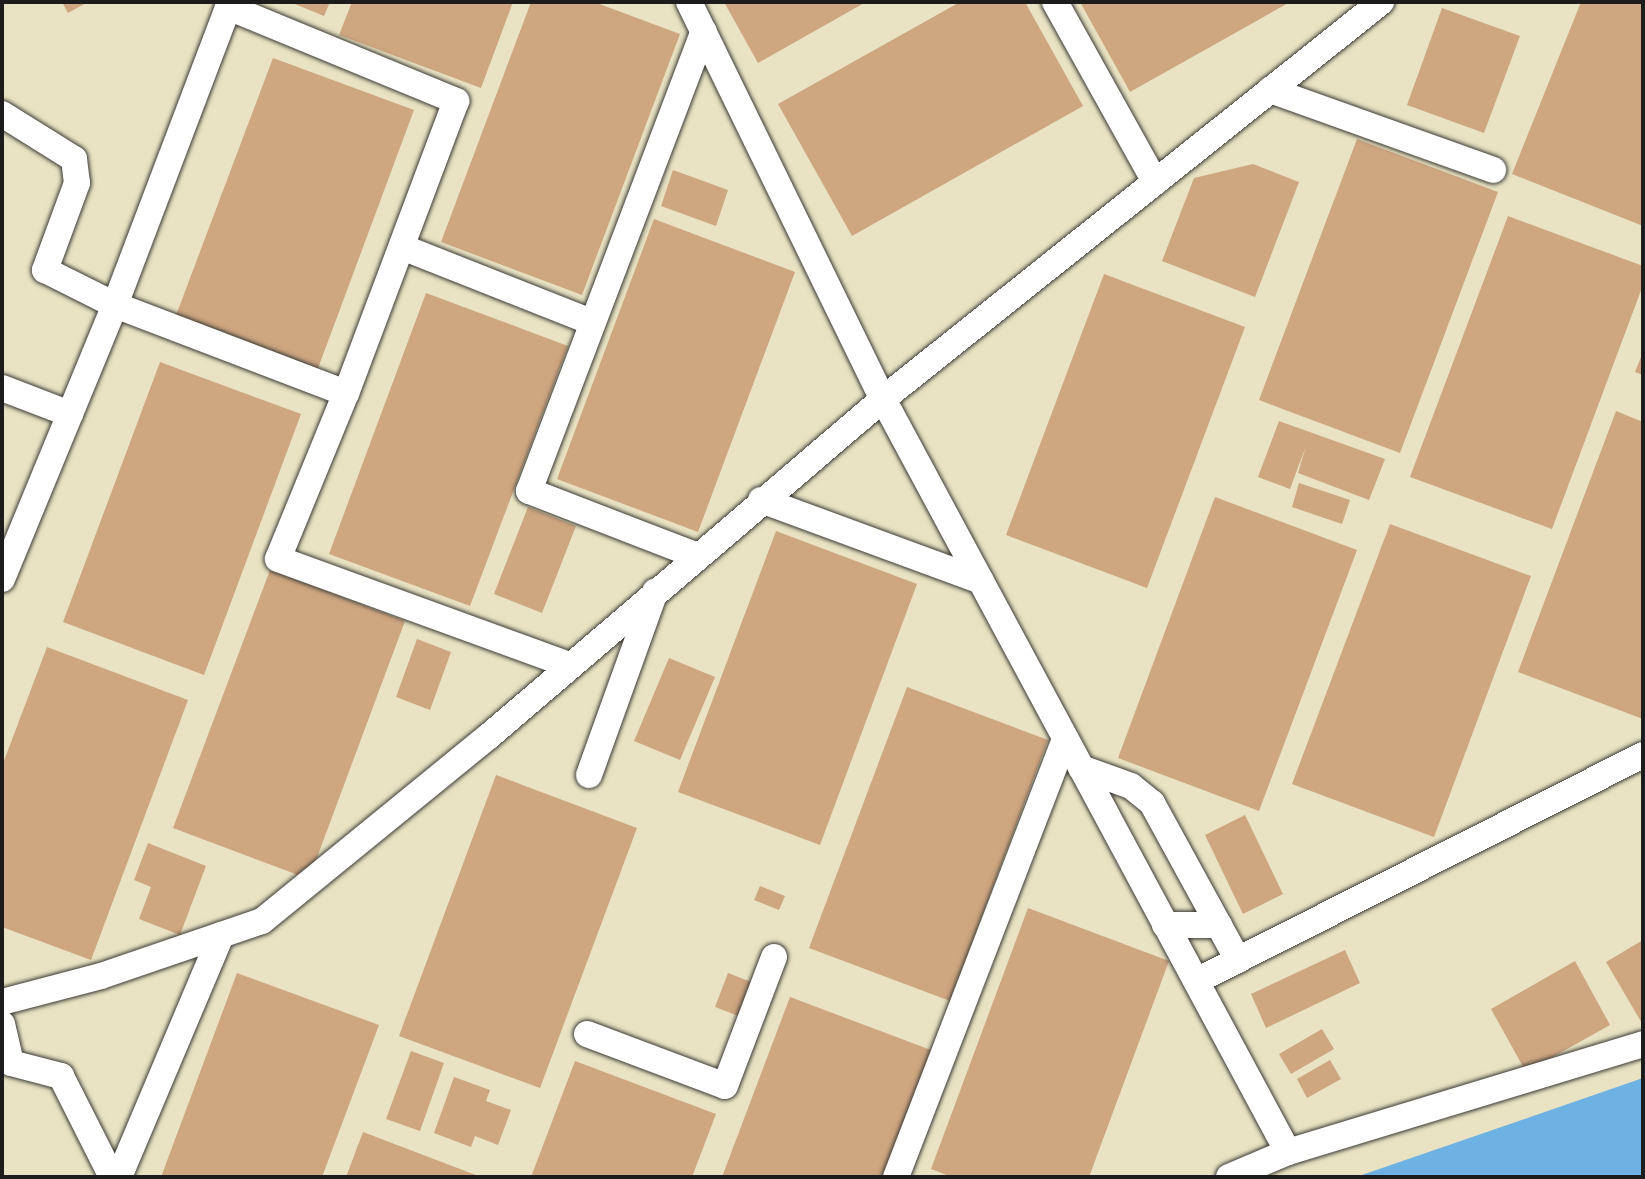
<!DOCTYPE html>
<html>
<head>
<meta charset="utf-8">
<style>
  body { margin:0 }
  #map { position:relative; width:1645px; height:1179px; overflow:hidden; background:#e9e3c3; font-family:"Libre Caslon Text",serif }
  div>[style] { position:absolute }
  .water>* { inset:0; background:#6eb1e3 }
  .building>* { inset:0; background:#cea680 }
  .roads { filter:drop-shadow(0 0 2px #3b3a35) drop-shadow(0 0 2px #3b3a35) }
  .minor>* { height:26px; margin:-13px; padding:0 13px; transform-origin:13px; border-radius:13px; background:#fff }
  span { translate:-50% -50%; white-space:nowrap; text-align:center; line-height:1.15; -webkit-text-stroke:6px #fdfcf7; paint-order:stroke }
  .frame { position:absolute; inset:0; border:4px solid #1c1c1c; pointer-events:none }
</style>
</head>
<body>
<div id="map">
  <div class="water">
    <i style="clip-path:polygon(1643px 1078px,1643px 1177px,1356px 1177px,1539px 1114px)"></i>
  </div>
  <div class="building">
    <i style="clip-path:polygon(62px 2px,88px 2px,68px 13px)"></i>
    <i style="clip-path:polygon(290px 2px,330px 2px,324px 16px)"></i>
    <i style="clip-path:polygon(352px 2px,513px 2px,481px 88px,339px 35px)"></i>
    <i style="clip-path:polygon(531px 2px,594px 2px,680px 34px,582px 295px,441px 242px)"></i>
    <i style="clip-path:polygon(724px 2px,866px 2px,758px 63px)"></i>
    <i style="clip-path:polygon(960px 2px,1025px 2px,1083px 106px,852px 236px,778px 104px)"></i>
    <i style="clip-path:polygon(1080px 2px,1290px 2px,1130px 92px)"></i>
    <i style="clip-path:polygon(1581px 2px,1643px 2px,1643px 226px,1512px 174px)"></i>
    <i style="clip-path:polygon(1442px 8px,1520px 36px,1484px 133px,1407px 105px)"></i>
    <i style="clip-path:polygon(273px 58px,414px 110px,317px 371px,175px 318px)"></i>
    <i style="clip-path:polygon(1357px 139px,1498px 192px,1400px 453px,1259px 400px)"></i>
    <i style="clip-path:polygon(1253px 164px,1299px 182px,1255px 297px,1162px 261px,1194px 178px)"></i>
    <i style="clip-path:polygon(673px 170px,728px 190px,716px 226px,661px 206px)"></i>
    <i style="clip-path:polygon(1508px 216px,1643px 266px,1643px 285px,1552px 529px,1410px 477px)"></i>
    <i style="clip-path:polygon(654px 219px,795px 272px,698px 532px,557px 479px)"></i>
    <i style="clip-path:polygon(1104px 274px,1245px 327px,1147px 588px,1006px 535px)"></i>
    <i style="clip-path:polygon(426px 293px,568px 346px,470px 606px,329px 554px)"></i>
    <i style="clip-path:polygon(1643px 352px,1643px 375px,1635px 372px)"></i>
    <i style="clip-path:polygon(160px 362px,301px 414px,204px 675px,63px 622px)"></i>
    <i style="clip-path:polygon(1616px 411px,1643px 422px,1643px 719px,1518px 672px)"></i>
    <i style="clip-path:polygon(1279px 421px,1385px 459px,1369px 500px,1298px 473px,1306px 446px,1290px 489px,1258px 477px)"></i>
    <i style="clip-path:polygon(1299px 483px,1350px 500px,1342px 524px,1292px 507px)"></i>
    <i style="clip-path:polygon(1215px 497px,1357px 550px,1259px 811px,1118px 758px)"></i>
    <i style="clip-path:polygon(528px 507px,576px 526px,542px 613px,494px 594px)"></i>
    <i style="clip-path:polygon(1390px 524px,1531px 576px,1434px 837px,1292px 784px)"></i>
    <i style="clip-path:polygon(776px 531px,917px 584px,820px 845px,678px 792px)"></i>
    <i style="clip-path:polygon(270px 570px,405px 621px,309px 879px,173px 828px)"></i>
    <i style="clip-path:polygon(417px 639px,451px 652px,430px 710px,396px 697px)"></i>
    <i style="clip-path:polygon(47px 647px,188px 700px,91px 960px,2px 927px,2px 766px)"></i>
    <i style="clip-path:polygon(669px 658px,715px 677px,680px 760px,634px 741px)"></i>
    <i style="clip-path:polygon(907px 687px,1048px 740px,950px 1001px,809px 948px)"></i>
    <i style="clip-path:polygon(496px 775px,637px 828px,540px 1088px,399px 1036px)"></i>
    <i style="clip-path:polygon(1245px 815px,1283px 894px,1243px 914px,1205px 835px)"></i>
    <i style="clip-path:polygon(148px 843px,206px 866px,180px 935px,139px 919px,151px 887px,134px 880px)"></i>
    <i style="clip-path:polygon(760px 886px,785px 896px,779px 910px,754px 900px)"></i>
    <i style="clip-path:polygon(1028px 908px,1169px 961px,1089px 1177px,952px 1177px,931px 1169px)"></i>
    <i style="clip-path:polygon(1643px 940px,1643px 1025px,1606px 962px)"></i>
    <i style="clip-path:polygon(1345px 950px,1360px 983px,1266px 1028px,1251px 994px)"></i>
    <i style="clip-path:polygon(1575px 961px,1610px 1025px,1526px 1072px,1491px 1009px)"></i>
    <i style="clip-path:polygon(237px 973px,379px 1025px,322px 1177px,161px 1177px)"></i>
    <i style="clip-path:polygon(728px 973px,754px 983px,741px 1017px,715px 1007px)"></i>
    <i style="clip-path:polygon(790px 997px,931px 1050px,883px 1177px,722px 1177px)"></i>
    <i style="clip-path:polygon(1322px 1029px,1334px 1049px,1291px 1074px,1279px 1054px)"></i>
    <i style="clip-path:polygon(411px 1051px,444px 1063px,420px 1131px,386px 1119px)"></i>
    <i style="clip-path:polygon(1330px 1060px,1341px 1079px,1307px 1098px,1297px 1079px)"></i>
    <i style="clip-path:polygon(575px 1061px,716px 1114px,692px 1177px,531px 1177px)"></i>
    <i style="clip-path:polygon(454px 1077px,490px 1090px,486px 1101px,511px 1110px,498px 1145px,475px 1136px,471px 1147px,434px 1133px)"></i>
    <i style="clip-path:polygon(363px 1132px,481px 1177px,346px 1177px)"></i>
  </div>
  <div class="roads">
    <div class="minor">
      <i style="left:689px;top:2px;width:442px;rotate:64deg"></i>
      <i style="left:883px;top:399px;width:855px;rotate:61.73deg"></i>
      <i style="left:1055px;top:2px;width:206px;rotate:60.9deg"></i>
      <i style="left:228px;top:7px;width:247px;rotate:22.4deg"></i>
      <i style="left:456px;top:101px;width:312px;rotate:110.6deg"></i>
      <i style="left:1270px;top:90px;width:237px;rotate:19.7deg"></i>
      <i style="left:2px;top:114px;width:85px;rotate:32deg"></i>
      <i style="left:74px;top:159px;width:24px;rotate:83deg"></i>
      <i style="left:77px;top:183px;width:93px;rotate:110.2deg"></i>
      <i style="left:45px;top:270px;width:78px;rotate:26.6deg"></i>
      <i style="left:115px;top:305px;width:247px;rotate:20.9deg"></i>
      <i style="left:346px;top:393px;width:179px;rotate:112.3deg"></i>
      <i style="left:278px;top:559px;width:310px;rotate:20deg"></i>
      <i style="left:402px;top:247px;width:203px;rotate:21.6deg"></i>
      <i style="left:2px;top:388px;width:73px;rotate:20.9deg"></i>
      <i style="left:761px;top:500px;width:234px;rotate:20.2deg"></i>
      <i style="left:695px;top:555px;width:178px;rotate:-158.9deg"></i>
      <i style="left:529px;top:491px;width:492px;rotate:-69.2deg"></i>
      <i style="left:2px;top:579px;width:296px;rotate:-67.6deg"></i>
      <i style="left:115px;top:305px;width:324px;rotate:-69.2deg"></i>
      <i style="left:1081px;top:768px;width:53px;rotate:19.8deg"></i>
      <i style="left:1131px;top:786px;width:27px;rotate:39deg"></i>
      <i style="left:1152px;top:803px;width:179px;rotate:61.3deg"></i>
      <i style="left:589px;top:775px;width:195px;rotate:-70.2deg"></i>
      <i style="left:1165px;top:925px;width:54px"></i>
      <i style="left:1196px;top:981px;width:501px;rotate:-26.82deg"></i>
      <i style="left:2px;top:1002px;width:102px;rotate:-14.7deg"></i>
      <i style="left:101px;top:976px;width:170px;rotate:-18.9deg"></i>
      <i style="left:262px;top:921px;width:293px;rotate:-39.2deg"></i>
      <i style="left:489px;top:736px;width:518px;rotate:-40.54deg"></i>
      <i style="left:883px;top:399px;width:637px;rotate:-38.56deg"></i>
      <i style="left:2px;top:1024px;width:40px;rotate:77deg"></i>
      <i style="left:11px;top:1063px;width:52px;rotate:14.6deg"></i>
      <i style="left:61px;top:1076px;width:113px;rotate:63.2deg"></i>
      <i style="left:587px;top:1034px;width:147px;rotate:20.6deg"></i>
      <i style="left:725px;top:1086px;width:138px;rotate:-69.2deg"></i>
      <i style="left:119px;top:1177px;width:263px;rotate:-67.1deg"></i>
      <i style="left:896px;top:1177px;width:470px;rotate:-68.9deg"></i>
      <i style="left:1229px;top:1177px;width:64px;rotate:-23deg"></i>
      <i style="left:1288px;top:1152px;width:371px;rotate:-16.9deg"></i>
    </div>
  </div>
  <div class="frame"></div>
</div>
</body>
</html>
